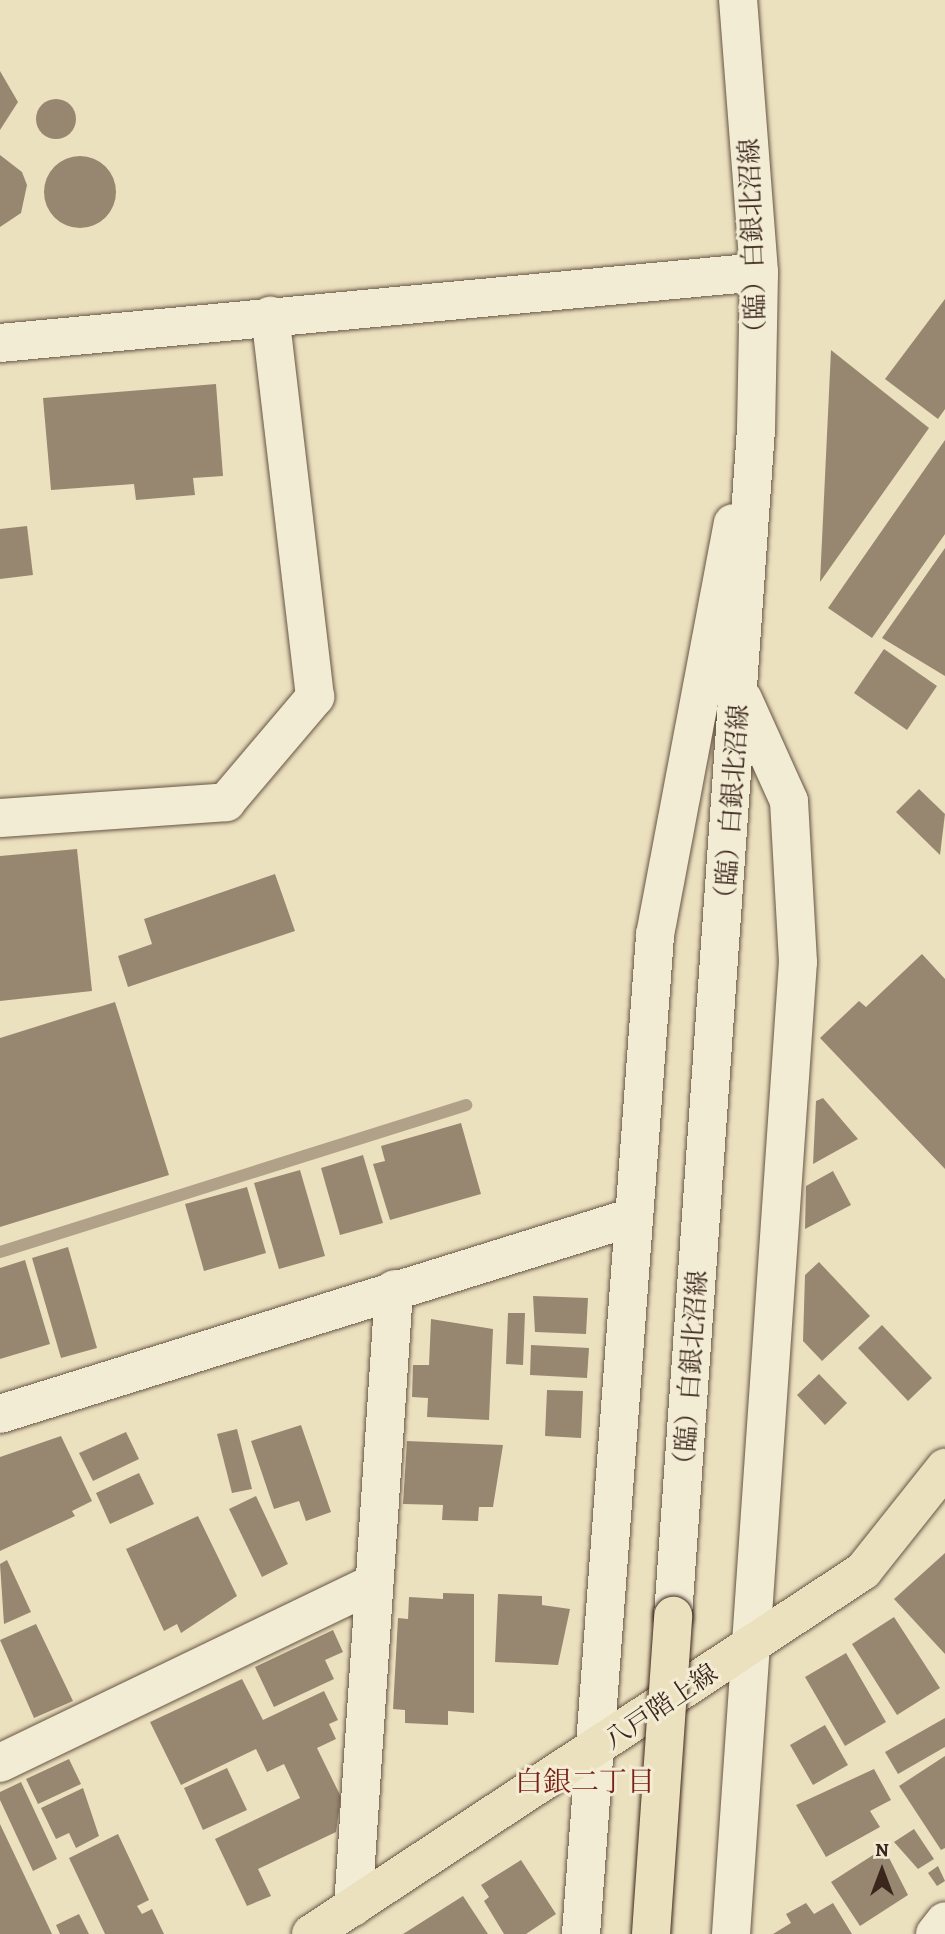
<!DOCTYPE html>
<html>
<head>
<meta charset="utf-8">
<style>
  body { margin:0 }
  #map { position:relative; width:945px; height:1934px; overflow:hidden; background:#ece1bf; font-family:Alegreya,"Noto Serif JP",serif }
  div>[style] { position:absolute }
  .stream>* { height:12px; margin:-6px; padding:0 6px; transform-origin:6px; border-radius:6px; background:#b0a188 }
  .building>* { inset:0; background:#978771 }
  .round { border-radius:50% }
  .roads { filter:drop-shadow(0 0 2px #675545) drop-shadow(0 0 2px #675545) }
  .minor>* { height:38px; margin:-19px; padding:0 19px; transform-origin:19px; border-radius:19px; background:#f3ecd5 }
  .major>* { height:38px; margin:-19px; padding:0 19px; transform-origin:19px; border-radius:19px; background:#ece1bf }
  .bridges { filter:drop-shadow(0 0 2px #3b261c) drop-shadow(0 0 2px #3b261c) }
  .major-bridge>* { height:38px; margin:-19px; padding:0 19px; transform-origin:19px; border-radius:19px; background:#ece1bf }
  span { translate:-50% -50%; white-space:nowrap; text-align:center; line-height:1.15; -webkit-text-stroke:6px #f3ecd5; paint-order:stroke }
  .street-label { font-size:26px; color:#3b261c }
  .neighbourhood-label { font-size:28px; color:#7a1f14 }
  .north { position:absolute; left:847px; top:1836px; width:70px; height:70px; -webkit-text-stroke:5px #f3ecd5; paint-order:stroke; rotate:0deg; font-size:19px; font-weight:700; line-height:28px; text-align:center; color:#3b261c }
  .north::after { content:''; display:block; margin:auto; width:24px; height:32px; background:#3b261c; clip-path:polygon(50% 0,100% 100%,50% 72%,0 100%) }
</style>
</head>
<body>
<div id="map">
  <div class="stream">
    <i style="left:0;top:1252px;width:489px;rotate:-17.5deg"></i>
  </div>
  <div class="building">
    <i style="clip-path:polygon(0 71px,18px 102px,0 130px)"></i>
    <i class="round" style="left:36px;top:99px;width:40px;height:40px"></i>
    <i style="clip-path:polygon(0 155px,22px 172px,27px 185px,21px 213px,0 227px)"></i>
    <i class="round" style="left:44px;top:156px;width:72px;height:72px"></i>
    <i style="clip-path:polygon(945px 299px,945px 409px,938px 419px,885px 379px)"></i>
    <i style="clip-path:polygon(831px 350px,929px 428px,820px 582px)"></i>
    <i style="clip-path:polygon(216px 384px,223px 476px,193px 478px,195px 495px,136px 500px,134px 484px,51px 490px,43px 398px)"></i>
    <i style="clip-path:polygon(945px 440px,945px 534px,872px 638px,828px 608px)"></i>
    <i style="clip-path:polygon(27px 526px,33px 575px,0 579px,0 529px)"></i>
    <i style="clip-path:polygon(945px 548px,945px 676px,882px 638px)"></i>
    <i style="clip-path:polygon(884px 649px,937px 686px,907px 730px,854px 693px)"></i>
    <i style="clip-path:polygon(919px 789px,945px 814px,940px 855px,896px 812px)"></i>
    <i style="clip-path:polygon(77px 849px,92px 991px,0 1001px,0 856px)"></i>
    <i style="clip-path:polygon(275px 874px,295px 931px,128px 987px,118px 956px,152px 944px,144px 919px)"></i>
    <i style="clip-path:polygon(922px 954px,945px 979px,945px 1169px,820px 1038px,859px 1001px,866px 1007px)"></i>
    <i style="clip-path:polygon(115px 1002px,169px 1175px,0 1227px,0 1038px)"></i>
    <i style="clip-path:polygon(823px 1098px,858px 1139px,813px 1164px,816px 1101px)"></i>
    <i style="clip-path:polygon(461px 1123px,481px 1194px,390px 1220px,373px 1164px,385px 1161px,381px 1146px)"></i>
    <i style="clip-path:polygon(363px 1155px,383px 1223px,340px 1235px,321px 1168px)"></i>
    <i style="clip-path:polygon(300px 1170px,325px 1256px,279px 1269px,254px 1183px)"></i>
    <i style="clip-path:polygon(833px 1171px,851px 1205px,805px 1229px,806px 1186px)"></i>
    <i style="clip-path:polygon(247px 1187px,266px 1253px,204px 1271px,185px 1204px)"></i>
    <i style="clip-path:polygon(68px 1247px,97px 1348px,61px 1358px,32px 1258px)"></i>
    <i style="clip-path:polygon(25px 1260px,50px 1344px,0 1359px,0 1268px)"></i>
    <i style="clip-path:polygon(819px 1262px,870px 1316px,822px 1361px,803px 1341px,805px 1275px)"></i>
    <i style="clip-path:polygon(533px 1296px,588px 1298px,586px 1334px,535px 1332px)"></i>
    <i style="clip-path:polygon(508px 1313px,525px 1313px,523px 1365px,506px 1364px)"></i>
    <i style="clip-path:polygon(431px 1319px,493px 1329px,489px 1420px,427px 1417px,428px 1398px,412px 1397px,413px 1365px,429px 1365px)"></i>
    <i style="clip-path:polygon(882px 1325px,932px 1378px,908px 1401px,858px 1348px)"></i>
    <i style="clip-path:polygon(531px 1345px,589px 1348px,587px 1378px,530px 1375px)"></i>
    <i style="clip-path:polygon(819px 1374px,847px 1403px,825px 1425px,797px 1395px)"></i>
    <i style="clip-path:polygon(547px 1390px,583px 1391px,581px 1438px,545px 1436px)"></i>
    <i style="clip-path:polygon(301px 1425px,331px 1512px,306px 1521px,299px 1501px,274px 1509px,251px 1441px)"></i>
    <i style="clip-path:polygon(237px 1429px,252px 1489px,232px 1493px,217px 1434px)"></i>
    <i style="clip-path:polygon(126px 1432px,139px 1459px,93px 1481px,79px 1453px)"></i>
    <i style="clip-path:polygon(61px 1436px,92px 1501px,72px 1511px,75px 1516px,0 1551px,0 1457px)"></i>
    <i style="clip-path:polygon(407px 1441px,503px 1445px,493px 1507px,479px 1507px,478px 1521px,442px 1520px,443px 1505px,403px 1504px)"></i>
    <i style="clip-path:polygon(139px 1473px,154px 1504px,110px 1524px,96px 1493px)"></i>
    <i style="clip-path:polygon(256px 1496px,288px 1564px,262px 1577px,229px 1509px)"></i>
    <i style="clip-path:polygon(198px 1516px,237px 1596px,181px 1633px,177px 1624px,164px 1631px,126px 1549px)"></i>
    <i style="clip-path:polygon(945px 1553px,945px 1654px,894px 1599px)"></i>
    <i style="clip-path:polygon(7px 1560px,31px 1612px,4px 1624px,0 1564px)"></i>
    <i style="clip-path:polygon(443px 1593px,474px 1594px,474px 1713px,448px 1711px,448px 1725px,405px 1723px,405px 1710px,393px 1709px,398px 1618px,408px 1619px,409px 1597px,443px 1599px)"></i>
    <i style="clip-path:polygon(498px 1594px,542px 1596px,542px 1605px,570px 1609px,558px 1665px,495px 1662px)"></i>
    <i style="clip-path:polygon(894px 1617px,940px 1688px,897px 1715px,852px 1644px)"></i>
    <i style="clip-path:polygon(36px 1624px,73px 1701px,34px 1718px,0 1640px)"></i>
    <i style="clip-path:polygon(333px 1630px,343px 1652px,325px 1660px,334px 1679px,274px 1707px,255px 1667px)"></i>
    <i style="clip-path:polygon(846px 1653px,886px 1722px,845px 1746px,805px 1677px)"></i>
    <i style="clip-path:polygon(242px 1679px,263px 1720px,324px 1691px,338px 1720px,329px 1724px,336px 1739px,317px 1748px,341px 1797px,336px 1832px,258px 1869px,271px 1896px,247px 1906px,215px 1839px,300px 1798px,284px 1764px,267px 1772px,256px 1749px,181px 1785px,150px 1722px)"></i>
    <i style="clip-path:polygon(945px 1718px,945px 1747px,898px 1774px,885px 1752px)"></i>
    <i style="clip-path:polygon(825px 1725px,848px 1765px,813px 1785px,790px 1745px)"></i>
    <i style="clip-path:polygon(945px 1756px,945px 1848px,941px 1850px,899px 1786px)"></i>
    <i style="clip-path:polygon(69px 1759px,81px 1784px,38px 1804px,26px 1779px)"></i>
    <i style="clip-path:polygon(227px 1768px,247px 1810px,203px 1830px,184px 1788px)"></i>
    <i style="clip-path:polygon(874px 1769px,891px 1800px,870px 1811px,880px 1827px,826px 1857px,796px 1805px)"></i>
    <i style="clip-path:polygon(21px 1782px,57px 1859px,33px 1871px,0 1800px,0 1792px)"></i>
    <i style="clip-path:polygon(83px 1788px,99px 1836px,76px 1848px,69px 1833px,56px 1839px,41px 1808px)"></i>
    <i style="clip-path:polygon(0 1824px,27px 1881px,52px 1934px,0 1934px)"></i>
    <i style="clip-path:polygon(914px 1829px,934px 1859px,918px 1869px,894px 1842px)"></i>
    <i style="clip-path:polygon(118px 1834px,149px 1900px,137px 1906px,142px 1914px,152px 1909px,164px 1934px,105px 1934px,69px 1858px)"></i>
    <i style="clip-path:polygon(884px 1848px,908px 1895px,860px 1926px,831px 1882px)"></i>
    <i style="clip-path:polygon(521px 1860px,556px 1914px,526px 1934px,504px 1934px,484px 1901px,489px 1897px,481px 1885px)"></i>
    <i style="clip-path:polygon(938px 1866px,945px 1881px,937px 1886px,928px 1873px)"></i>
    <i style="clip-path:polygon(463px 1896px,488px 1934px,403px 1934px)"></i>
    <i style="clip-path:polygon(806px 1903px,814px 1914px,833px 1903px,852px 1934px,773px 1934px,791px 1923px,786px 1914px)"></i>
    <i style="clip-path:polygon(79px 1914px,89px 1934px,60px 1934px,56px 1925px)"></i>
  </div>
  <div class="roads">
    <div class="minor">
      <i style="left:0;top:343px;width:762px;rotate:-5.34deg"></i>
      <i style="left:0;top:818px;width:227px;rotate:-4deg"></i>
      <i style="left:226px;top:802px;width:138px;rotate:-49.7deg"></i>
      <i style="left:315px;top:697px;width:384px;rotate:-96.7deg"></i>
      <i style="left:0;top:1414px;width:663px;rotate:-17.29deg"></i>
      <i style="left:673px;top:1616px;width:1189px;rotate:-86deg"></i>
      <i style="left:756px;top:430px;width:158px;rotate:-88.9deg"></i>
      <i style="left:759px;top:272px;width:273px;rotate:-94.4deg"></i>
      <i style="left:0;top:1763px;width:415px;rotate:-25.7deg"></i>
      <i style="left:353px;top:1907px;width:619px;rotate:-86.2deg"></i>
      <i style="left:581px;top:1934px;width:1002px;rotate:-85.76deg"></i>
      <i style="left:655px;top:935px;width:419px;rotate:-79.3deg"></i>
      <i style="left:731px;top:1934px;width:974px;rotate:-86.06deg"></i>
      <i style="left:798px;top:962px;width:161px;rotate:-93.2deg"></i>
      <i style="left:789px;top:801px;width:112px;rotate:-114.3deg"></i>
      <i style="left:935px;top:1934px;width:16px;rotate:-52deg"></i>
    </div>
    <div class="major">
      <i style="left:311px;top:1934px;width:661px;rotate:-33.33deg"></i>
      <i style="left:863px;top:1571px;width:132px;rotate:-51.5deg"></i>
    </div>
  </div>
  <div class="bridges">
    <div class="major-bridge">
      <i style="left:651px;top:1934px;width:319px;rotate:-86deg"></i>
    </div>
  </div>
  <div class="street-label">
    <span style="left:753px;top:242px;rotate:-92deg">（臨）白銀北沼線</span>
    <span style="left:732px;top:808px;rotate:-86deg">（臨）白銀北沼線</span>
    <span style="left:691px;top:1374px;rotate:-86deg">（臨）白銀北沼線</span>
    <span style="left:661px;top:1707px;rotate:-34deg">八戸階上線</span>
  </div>
  <div class="neighbourhood-label">
    <span style="left:585px;top:1782px">白銀二丁目</span>
  </div>
  <div class="north">N</div>
</div>
</body>
</html>
